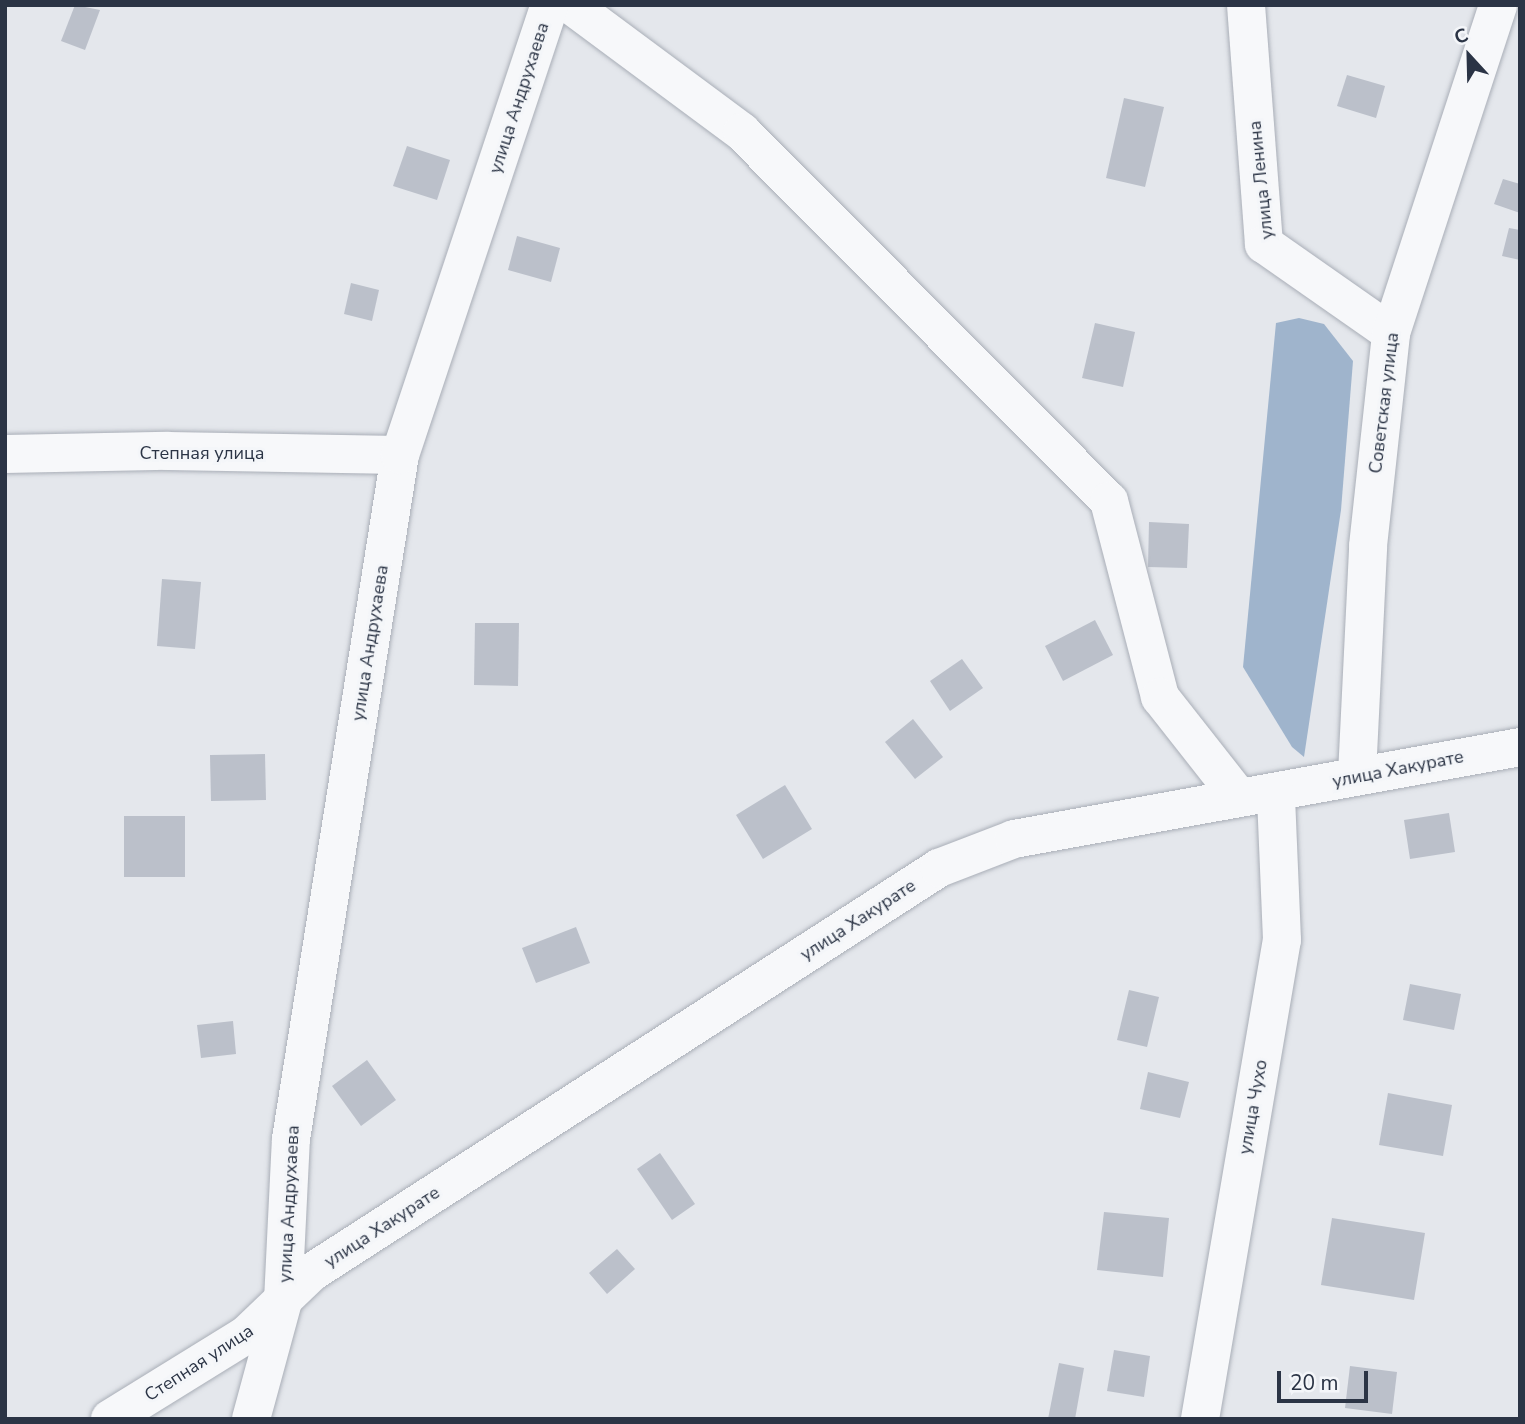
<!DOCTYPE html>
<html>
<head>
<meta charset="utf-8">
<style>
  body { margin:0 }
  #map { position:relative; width:1525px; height:1424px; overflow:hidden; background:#e4e7ec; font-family:"Nunito Sans",sans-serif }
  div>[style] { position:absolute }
  .water>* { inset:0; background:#9fb4cc }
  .building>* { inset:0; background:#bbc0ca }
  .roads { filter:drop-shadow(0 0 2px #a9aeb7) drop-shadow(0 0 2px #a9aeb7) }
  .minor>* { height:38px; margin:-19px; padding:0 19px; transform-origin:19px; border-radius:19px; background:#f7f8fa }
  span { translate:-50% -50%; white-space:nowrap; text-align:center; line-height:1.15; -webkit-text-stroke:6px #f4f6f9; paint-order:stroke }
  .street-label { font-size:18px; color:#2b3445 }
  .frame { position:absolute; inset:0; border:7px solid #2b3445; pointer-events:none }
  .north { position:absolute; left:1434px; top:21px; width:70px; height:70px; -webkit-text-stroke:5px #f4f6f9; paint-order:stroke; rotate:338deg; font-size:19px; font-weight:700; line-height:28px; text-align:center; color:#2b3445 }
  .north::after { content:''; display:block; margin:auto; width:24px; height:32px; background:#2b3445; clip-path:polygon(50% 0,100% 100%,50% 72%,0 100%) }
  .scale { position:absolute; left:1277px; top:1371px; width:91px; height:32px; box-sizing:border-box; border:4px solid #2b3445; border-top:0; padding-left:9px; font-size:21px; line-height:24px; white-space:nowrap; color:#2b3445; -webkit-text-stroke:5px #f4f6f9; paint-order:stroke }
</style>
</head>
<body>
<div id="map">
  <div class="water">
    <i style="clip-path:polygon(1299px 318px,1324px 324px,1353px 361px,1341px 510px,1304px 757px,1292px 747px,1243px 667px,1276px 323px)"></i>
  </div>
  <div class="building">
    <i style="clip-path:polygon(75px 5px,100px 10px,85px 50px,61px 41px)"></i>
    <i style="clip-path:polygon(1347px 75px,1385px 86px,1376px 118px,1337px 106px)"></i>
    <i style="clip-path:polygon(1124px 98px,1164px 107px,1145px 187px,1106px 178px)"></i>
    <i style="clip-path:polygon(407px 146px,450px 160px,437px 200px,393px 186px)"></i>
    <i style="clip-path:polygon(1503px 179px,1520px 184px,1520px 213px,1494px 204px)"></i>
    <i style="clip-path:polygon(1509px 228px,1520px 230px,1520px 260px,1502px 256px)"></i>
    <i style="clip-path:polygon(517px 236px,560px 248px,551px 282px,508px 270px)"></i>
    <i style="clip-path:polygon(351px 283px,379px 290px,372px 321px,344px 314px)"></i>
    <i style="clip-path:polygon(1095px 323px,1135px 332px,1123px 387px,1082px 378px)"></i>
    <i style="clip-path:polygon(1149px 522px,1189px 524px,1187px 568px,1148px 567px)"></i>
    <i style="clip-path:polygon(162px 579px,201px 582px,195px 649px,157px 646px)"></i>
    <i style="clip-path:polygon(1095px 620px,1113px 655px,1063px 681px,1045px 646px)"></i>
    <i style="clip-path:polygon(475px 623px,519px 623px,518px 686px,474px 685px)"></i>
    <i style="clip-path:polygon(962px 659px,983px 688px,950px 711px,930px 681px)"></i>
    <i style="clip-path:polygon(913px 719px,943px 757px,915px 779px,885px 742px)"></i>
    <i style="clip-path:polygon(265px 754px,266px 800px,211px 801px,210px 755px)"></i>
    <i style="clip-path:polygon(785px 785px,812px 829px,763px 859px,736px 815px)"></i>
    <i style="clip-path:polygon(1449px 813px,1455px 852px,1410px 859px,1404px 820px)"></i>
    <i style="clip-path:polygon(124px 816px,185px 816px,185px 877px,124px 877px)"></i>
    <i style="clip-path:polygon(576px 927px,590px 963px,536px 983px,522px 948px)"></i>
    <i style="clip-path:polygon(1410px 984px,1461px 994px,1454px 1030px,1403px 1020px)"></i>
    <i style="clip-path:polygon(1129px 990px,1159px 997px,1147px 1047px,1117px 1040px)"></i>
    <i style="clip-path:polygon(233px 1021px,236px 1054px,201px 1058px,197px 1025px)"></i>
    <i style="clip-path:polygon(367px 1060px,396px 1100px,361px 1126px,332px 1086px)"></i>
    <i style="clip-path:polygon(1148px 1072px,1189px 1082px,1180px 1118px,1140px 1109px)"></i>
    <i style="clip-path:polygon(1388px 1093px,1452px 1105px,1443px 1156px,1379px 1145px)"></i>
    <i style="clip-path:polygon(660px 1153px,695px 1204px,672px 1220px,637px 1169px)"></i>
    <i style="clip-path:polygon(1104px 1212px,1169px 1218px,1163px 1277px,1097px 1270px)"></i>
    <i style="clip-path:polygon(1332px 1218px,1425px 1233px,1414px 1300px,1321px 1285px)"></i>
    <i style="clip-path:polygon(617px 1249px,635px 1269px,607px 1294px,589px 1273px)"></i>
    <i style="clip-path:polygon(1114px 1350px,1150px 1356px,1144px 1397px,1107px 1391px)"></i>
    <i style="clip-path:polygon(1059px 1363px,1084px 1368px,1075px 1419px,1048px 1419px)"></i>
    <i style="clip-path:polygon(1350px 1366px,1397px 1372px,1392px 1414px,1345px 1408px)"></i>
  </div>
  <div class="roads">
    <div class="minor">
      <i style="left:571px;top:5px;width:213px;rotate:36.6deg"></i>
      <i style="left:742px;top:132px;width:520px;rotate:45.16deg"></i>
      <i style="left:1109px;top:501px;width:203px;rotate:75.4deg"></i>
      <i style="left:1160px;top:697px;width:126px;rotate:51.8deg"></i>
      <i style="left:1246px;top:5px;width:240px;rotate:85.7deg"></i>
      <i style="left:1264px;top:244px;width:155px;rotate:35deg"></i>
      <i style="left:5px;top:454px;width:163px;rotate:-1.1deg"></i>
      <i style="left:168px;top:451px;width:232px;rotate:1deg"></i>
      <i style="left:1357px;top:775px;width:229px;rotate:-87.2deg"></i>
      <i style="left:1368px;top:546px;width:214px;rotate:-83.8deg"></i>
      <i style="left:1391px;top:333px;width:345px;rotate:-71.9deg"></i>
      <i style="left:110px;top:1419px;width:160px;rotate:-31.7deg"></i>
      <i style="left:246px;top:1335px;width:91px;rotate:-43.7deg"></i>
      <i style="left:312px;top:1272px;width:746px;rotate:-32.8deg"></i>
      <i style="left:939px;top:868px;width:80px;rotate:-21.1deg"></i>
      <i style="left:1014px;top:839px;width:514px;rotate:-10.3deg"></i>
      <i style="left:251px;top:1419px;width:122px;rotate:-74.8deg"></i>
      <i style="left:283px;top:1301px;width:162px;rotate:-87.2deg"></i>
      <i style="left:291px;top:1139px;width:693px;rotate:-80.95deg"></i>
      <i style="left:400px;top:455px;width:474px;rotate:-71.6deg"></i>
      <i style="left:1200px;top:1419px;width:486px;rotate:-80.3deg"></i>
      <i style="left:1282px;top:940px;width:146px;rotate:-92.4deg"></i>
    </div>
  </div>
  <div class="street-label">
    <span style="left:519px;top:98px;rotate:-72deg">улица Андрухаева</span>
    <span style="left:1261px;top:180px;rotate:-96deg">улица Ленина</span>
    <span style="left:1384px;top:403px;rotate:-83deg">Советская улица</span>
    <span style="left:202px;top:453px">Степная улица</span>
    <span style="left:370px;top:643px;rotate:-81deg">улица Андрухаева</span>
    <span style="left:1398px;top:769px;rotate:-11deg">улица Хакурате</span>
    <span style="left:858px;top:920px;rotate:-33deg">улица Хакурате</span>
    <span style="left:1253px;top:1107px;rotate:-80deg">улица Чухо</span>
    <span style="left:289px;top:1204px;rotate:-87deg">улица Андрухаева</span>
    <span style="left:382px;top:1227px;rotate:-33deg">улица Хакурате</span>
    <span style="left:199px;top:1363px;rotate:-33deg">Степная улица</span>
  </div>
  <div class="frame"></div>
  <div class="north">С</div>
  <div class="scale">20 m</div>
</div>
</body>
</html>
